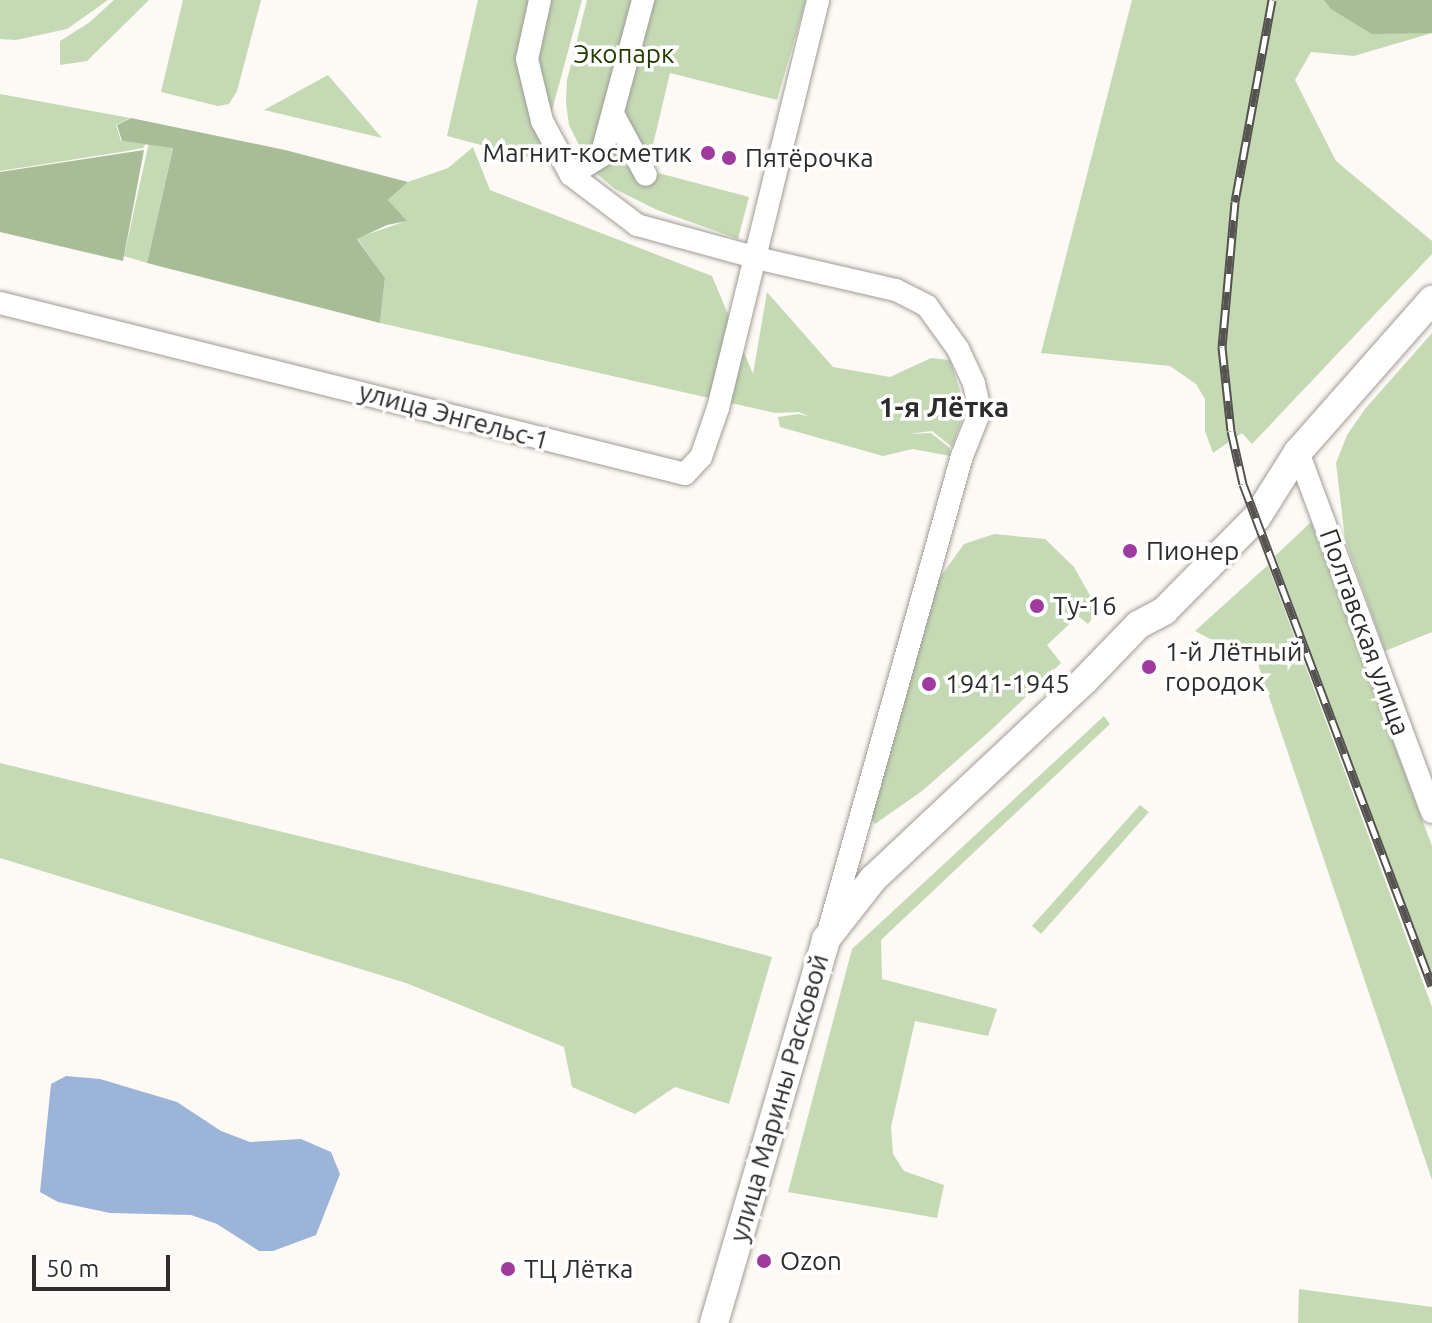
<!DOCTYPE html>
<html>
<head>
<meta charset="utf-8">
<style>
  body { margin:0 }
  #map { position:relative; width:1432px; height:1323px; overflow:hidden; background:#fdf9f4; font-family:Ubuntu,sans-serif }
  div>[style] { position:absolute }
  .green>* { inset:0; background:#c5dab4 }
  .forest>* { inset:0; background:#a8bd97 }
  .water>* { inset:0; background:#9bb4d8 }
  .roads { filter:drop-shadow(0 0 2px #9f9c97) drop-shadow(0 0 2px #9f9c97) }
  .minor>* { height:22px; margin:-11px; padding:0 11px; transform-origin:11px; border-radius:11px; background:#fff }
  .major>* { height:28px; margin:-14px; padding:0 14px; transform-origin:14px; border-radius:14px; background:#fff }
  .rail>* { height:9px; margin-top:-4.5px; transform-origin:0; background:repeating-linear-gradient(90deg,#fff 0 18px,#545350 0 36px); box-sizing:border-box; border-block:2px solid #545350 }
  .dots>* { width:22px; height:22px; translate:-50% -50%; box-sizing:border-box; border:4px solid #fff; border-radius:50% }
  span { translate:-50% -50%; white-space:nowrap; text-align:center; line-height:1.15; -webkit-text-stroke:7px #fff; paint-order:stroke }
  .park-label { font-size:26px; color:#243e02 }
  .poi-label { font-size:26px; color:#2e2d2b }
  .right { translate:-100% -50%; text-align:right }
  .left { translate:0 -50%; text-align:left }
  .street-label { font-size:26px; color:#2e2d2b }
  .neighbourhood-label { font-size:28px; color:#2e2d2b; font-weight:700 }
  .scale { position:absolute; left:32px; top:1255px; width:138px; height:36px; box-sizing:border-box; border:4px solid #2e2d2b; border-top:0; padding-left:10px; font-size:24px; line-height:28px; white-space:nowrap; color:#2e2d2b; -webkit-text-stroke:6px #fff; paint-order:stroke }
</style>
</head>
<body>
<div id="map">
  <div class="green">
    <i style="clip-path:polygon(0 0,108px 0,67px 29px,16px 40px,0 39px)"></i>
    <i style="clip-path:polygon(114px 0,149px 0,87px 61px,60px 65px,60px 41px,90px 22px)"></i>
    <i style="clip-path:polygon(183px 0,261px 0,237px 91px,229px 104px,218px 106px,161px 92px)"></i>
    <i style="clip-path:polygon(478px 0,582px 0,542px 147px,530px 158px,447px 136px)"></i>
    <i style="clip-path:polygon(587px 0,806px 0,777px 100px,670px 73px,647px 170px,749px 197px,738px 239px,657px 210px,615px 189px,591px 169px,569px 125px,566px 103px,567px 80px)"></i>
    <i style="clip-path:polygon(1132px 0,1432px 0,1432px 33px,1354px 56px,1311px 52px,1295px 80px,1336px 161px,1432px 241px,1432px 254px,1252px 444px,1242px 433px,1213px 453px,1205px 431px,1205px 399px,1196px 384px,1170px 366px,1041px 353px)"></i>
    <i style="clip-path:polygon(328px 75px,382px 138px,264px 110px)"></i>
    <i style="clip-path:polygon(0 94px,130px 118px,116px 125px,121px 141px,146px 144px,143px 148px,121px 152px,0 171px)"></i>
    <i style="clip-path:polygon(149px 142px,173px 147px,147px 263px,124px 256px)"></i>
    <i style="clip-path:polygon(473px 147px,490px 190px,712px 276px,753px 374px,767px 292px,833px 367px,890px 377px,931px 358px,950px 360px,966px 409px,952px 447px,932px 431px,908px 434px,931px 433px,950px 448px,950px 456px,913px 449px,883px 456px,780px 427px,778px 417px,799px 414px,810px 417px,799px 412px,775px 413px,380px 323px,385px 278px,357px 238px,406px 221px,388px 200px,408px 182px,448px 168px)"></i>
    <i style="clip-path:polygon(1432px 333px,1432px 632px,1385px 651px,1345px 539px,1336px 463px,1347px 435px,1365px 409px)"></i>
    <i style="clip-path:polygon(1311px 522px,1432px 846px,1432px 978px,1275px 556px)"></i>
    <i style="clip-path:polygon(994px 534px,1045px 539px,1074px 567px,1092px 599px,1095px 615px,1088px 624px,1078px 616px,1047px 645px,1061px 663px,988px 733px,922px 791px,875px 824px,868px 816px,936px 583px,964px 544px)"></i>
    <i style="clip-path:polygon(1268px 565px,1432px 1007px,1432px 1180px,1258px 664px,1195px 631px)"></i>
    <i style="clip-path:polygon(1104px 716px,1110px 724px,881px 940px,882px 979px,997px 1009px,988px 1036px,915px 1021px,891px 1127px,893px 1154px,904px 1171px,944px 1185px,937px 1218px,788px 1192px,852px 949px)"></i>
    <i style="clip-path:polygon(0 763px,524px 891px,772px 957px,729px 1104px,675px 1087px,635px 1114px,572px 1087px,564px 1047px,406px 983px,0 858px)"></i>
    <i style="clip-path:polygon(1140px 805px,1149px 812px,1041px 934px,1032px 926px)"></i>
    <i style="clip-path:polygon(1299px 1289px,1432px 1307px,1432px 1323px,1298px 1323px)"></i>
  </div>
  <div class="forest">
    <i style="clip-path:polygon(1324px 0,1432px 0,1432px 33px,1372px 34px,1331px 9px)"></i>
    <i style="clip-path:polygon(131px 118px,285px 150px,408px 182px,388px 200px,407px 221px,387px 225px,357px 239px,385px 278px,380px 323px,147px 263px,173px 148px,122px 141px,117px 125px)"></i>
    <i style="clip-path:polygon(144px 150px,123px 261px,0 232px,0 172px)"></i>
  </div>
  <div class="water">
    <i style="clip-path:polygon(66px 1076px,100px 1079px,177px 1102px,221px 1131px,250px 1142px,301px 1139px,331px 1152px,340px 1174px,316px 1235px,273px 1251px,259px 1251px,217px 1224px,191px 1215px,110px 1213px,58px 1202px,40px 1192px,51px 1084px)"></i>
  </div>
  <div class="roads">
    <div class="minor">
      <i style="left:540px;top:0;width:60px;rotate:102.4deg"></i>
      <i style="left:527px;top:59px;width:64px;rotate:76.4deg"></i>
      <i style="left:542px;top:121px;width:61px;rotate:61.8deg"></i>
      <i style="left:571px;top:175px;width:83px;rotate:37.1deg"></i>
      <i style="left:637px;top:225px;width:133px;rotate:15.3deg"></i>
      <i style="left:765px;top:260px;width:134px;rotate:12.9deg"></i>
      <i style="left:896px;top:290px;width:35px;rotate:27deg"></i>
      <i style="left:927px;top:306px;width:53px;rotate:54.2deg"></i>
      <i style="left:958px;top:349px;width:38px;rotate:65deg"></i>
      <i style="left:974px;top:384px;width:28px;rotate:77deg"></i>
      <i style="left:980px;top:411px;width:48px;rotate:111.8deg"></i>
      <i style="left:962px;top:456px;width:492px;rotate:105.7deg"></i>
      <i style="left:613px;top:114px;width:69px;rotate:61.6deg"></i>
      <i style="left:571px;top:175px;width:36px;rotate:-32deg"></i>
      <i style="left:601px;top:156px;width:162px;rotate:-74.9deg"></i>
      <i style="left:0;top:303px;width:706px;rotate:14.02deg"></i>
      <i style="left:685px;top:474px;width:23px;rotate:-47deg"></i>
      <i style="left:701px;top:457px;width:52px;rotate:-70.9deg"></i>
      <i style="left:718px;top:408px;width:420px;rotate:-76.2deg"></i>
      <i style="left:1298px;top:452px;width:384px;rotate:69.6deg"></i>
    </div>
    <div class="major">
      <i style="left:714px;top:1323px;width:400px;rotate:-73.7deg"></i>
      <i style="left:826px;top:939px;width:76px;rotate:-51.9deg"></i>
      <i style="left:873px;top:879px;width:289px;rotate:-43.2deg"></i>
      <i style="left:1084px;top:681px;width:78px;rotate:-46deg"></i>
      <i style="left:1138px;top:625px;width:30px;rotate:-28deg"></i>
      <i style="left:1164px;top:611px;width:132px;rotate:-45.3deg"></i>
      <i style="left:1257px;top:517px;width:77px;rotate:-57.8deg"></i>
      <i style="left:1298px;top:452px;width:203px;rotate:-48.6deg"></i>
    </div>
  </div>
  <div class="rail">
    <i style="left:1272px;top:0;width:205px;rotate:100.4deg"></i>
    <i style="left:1235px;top:202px;width:146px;rotate:95.1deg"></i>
    <i style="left:1222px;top:347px;width:84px;rotate:83.9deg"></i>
    <i style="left:1231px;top:431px;width:54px;rotate:77.2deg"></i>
    <i style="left:1243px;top:484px;width:536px;rotate:69.37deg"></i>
  </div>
  <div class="dots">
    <i style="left:708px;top:153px;background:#9f3a9f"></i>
    <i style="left:729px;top:158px;background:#9f3a9f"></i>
    <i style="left:1130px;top:551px;background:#9f3a9f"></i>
    <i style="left:1037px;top:606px;background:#9f3a9f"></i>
    <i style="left:1149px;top:667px;background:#9f3a9f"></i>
    <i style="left:929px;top:684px;background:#9f3a9f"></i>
    <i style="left:764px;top:1261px;background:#9f3a9f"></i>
    <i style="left:508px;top:1269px;background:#9f3a9f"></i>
  </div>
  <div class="park-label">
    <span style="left:624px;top:54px">Экопарк</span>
  </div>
  <div class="poi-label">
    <span class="right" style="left:692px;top:153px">Магнит-косметик</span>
    <span class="left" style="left:745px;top:158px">Пятёрочка</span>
    <span class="left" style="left:1146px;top:551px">Пионер</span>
    <span class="left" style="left:1053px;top:606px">Ту-16</span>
    <span class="left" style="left:1165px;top:667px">1-й Лётный<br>городок</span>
    <span class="left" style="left:945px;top:684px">1941-1945</span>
    <span class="left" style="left:780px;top:1261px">Ozon</span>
    <span class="left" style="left:524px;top:1269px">ТЦ Лётка</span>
  </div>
  <div class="street-label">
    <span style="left:454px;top:416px;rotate:15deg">улица Энгельс-1</span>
    <span style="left:1365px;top:632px;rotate:70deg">Полтавская улица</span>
    <span style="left:779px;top:1098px;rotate:-74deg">улица Марины Расковой</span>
  </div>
  <div class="neighbourhood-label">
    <span style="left:944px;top:407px">1-я Лётка</span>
  </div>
  <div class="scale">50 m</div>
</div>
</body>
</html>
